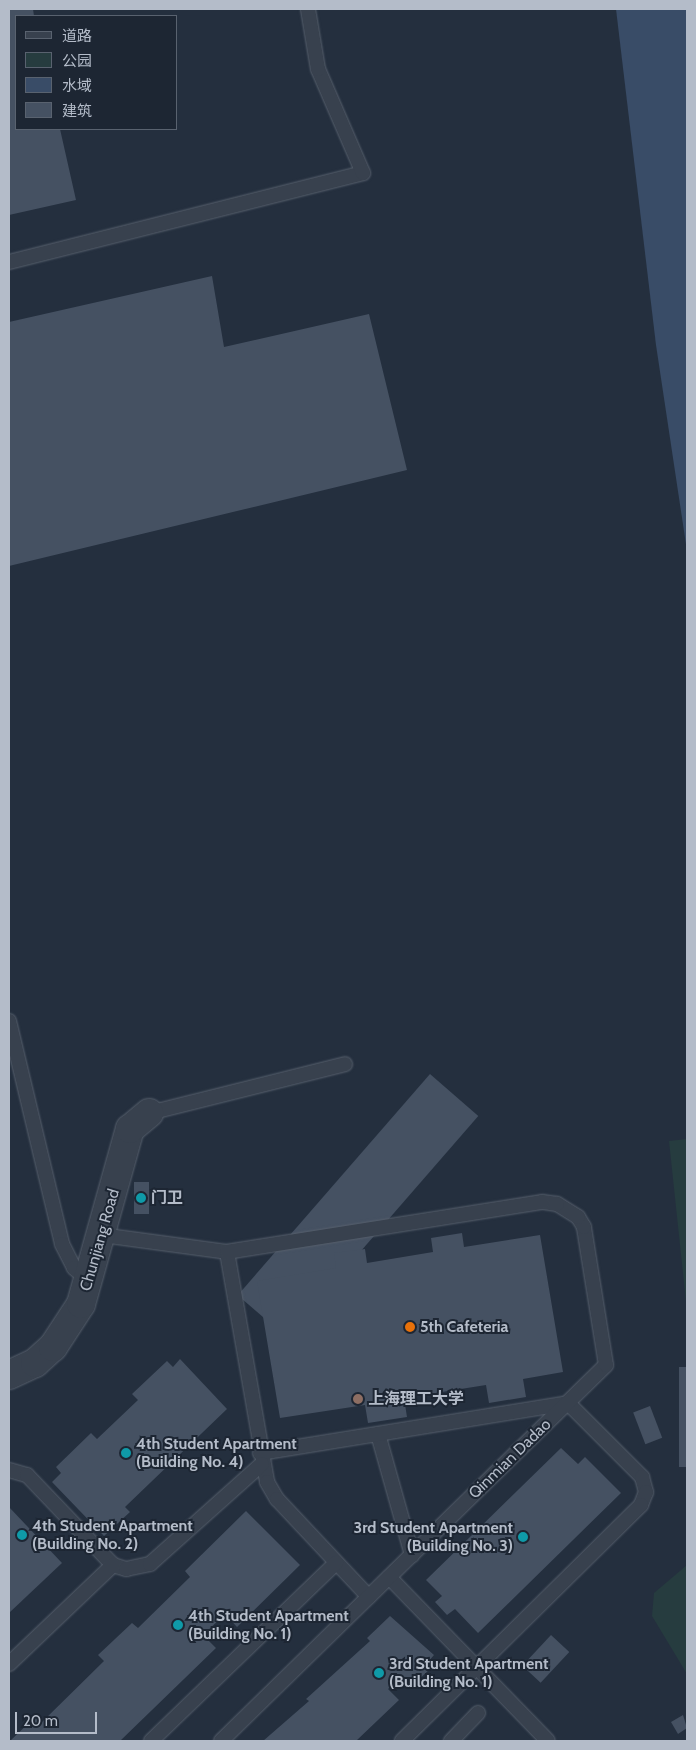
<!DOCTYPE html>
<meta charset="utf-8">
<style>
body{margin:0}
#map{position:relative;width:696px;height:1750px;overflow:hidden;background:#242f3e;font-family:Cabin,"Noto Sans SC",sans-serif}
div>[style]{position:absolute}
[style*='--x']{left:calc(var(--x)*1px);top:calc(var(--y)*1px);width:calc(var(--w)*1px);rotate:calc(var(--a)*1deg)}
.green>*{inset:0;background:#263c3f}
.water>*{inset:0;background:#394c67}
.building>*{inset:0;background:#455162;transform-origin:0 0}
.roads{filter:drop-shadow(0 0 1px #565f6c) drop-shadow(0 0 1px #565f6c)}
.lane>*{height:14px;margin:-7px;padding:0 7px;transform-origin:7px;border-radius:7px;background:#38414e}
.street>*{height:28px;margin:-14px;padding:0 14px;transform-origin:14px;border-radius:14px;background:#38414e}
.dots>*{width:14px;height:14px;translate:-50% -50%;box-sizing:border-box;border:2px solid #1d2633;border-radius:50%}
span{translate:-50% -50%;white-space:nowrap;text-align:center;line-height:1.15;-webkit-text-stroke:4px #1d2633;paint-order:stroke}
.poi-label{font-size:16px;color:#b4bcc9;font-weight:700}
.left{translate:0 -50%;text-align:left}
.right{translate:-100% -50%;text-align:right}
.street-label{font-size:16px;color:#b4bcc9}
.frame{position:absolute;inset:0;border:10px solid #b4bcc9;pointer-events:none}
.legend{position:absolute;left:15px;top:15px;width:162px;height:115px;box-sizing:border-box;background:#1d2633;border:1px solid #59626f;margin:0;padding:6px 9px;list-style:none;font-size:15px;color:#b4bcc9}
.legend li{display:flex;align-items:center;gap:10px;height:25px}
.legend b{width:25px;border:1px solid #59626f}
.scale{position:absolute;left:15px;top:1712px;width:82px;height:22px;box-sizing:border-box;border:2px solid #b4bcc9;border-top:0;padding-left:6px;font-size:15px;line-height:18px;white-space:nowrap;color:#b4bcc9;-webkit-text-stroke:4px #1d2633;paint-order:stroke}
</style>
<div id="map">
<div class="green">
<div style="clip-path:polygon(687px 1139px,687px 1311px,669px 1141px)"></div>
<div style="clip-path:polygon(687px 1565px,687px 1674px,652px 1616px,654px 1593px)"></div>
</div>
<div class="water">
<div style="clip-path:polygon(616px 9px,687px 9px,687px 551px,656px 345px)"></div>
</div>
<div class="building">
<div style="clip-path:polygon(9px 9px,33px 9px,34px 16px,16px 16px,16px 129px,60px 129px,76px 200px,9px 215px)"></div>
<div style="clip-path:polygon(212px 276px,224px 347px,369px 314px,407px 470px,9px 566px,9px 322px)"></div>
<div style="left:430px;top:1074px;width:64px;height:293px;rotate:41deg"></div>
<div style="left:149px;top:1182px;width:32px;height:15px;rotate:90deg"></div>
<div style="clip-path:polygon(462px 1233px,464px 1247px,540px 1235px,563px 1372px,523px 1379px,526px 1397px,489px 1403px,486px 1385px,404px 1398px,407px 1417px,368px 1423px,365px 1405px,280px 1418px,257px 1281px,336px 1268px,334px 1253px,365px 1249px,367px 1263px,433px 1252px,431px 1238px)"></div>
<div style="clip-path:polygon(180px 1359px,227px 1409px,125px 1507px,130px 1512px,104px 1536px,52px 1482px,61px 1473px,56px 1467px,91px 1433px,97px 1439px,138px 1400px,132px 1394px,167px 1361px,173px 1367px)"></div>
<div style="left:679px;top:1367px;width:8px;height:100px"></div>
<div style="left:650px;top:1406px;width:34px;height:18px;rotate:69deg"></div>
<div style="clip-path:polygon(561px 1448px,578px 1464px,585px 1457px,621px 1493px,478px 1633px,455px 1609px,447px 1615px,435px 1602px,442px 1596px,426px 1580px)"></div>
<div style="clip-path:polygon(9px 1507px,62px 1563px,9px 1613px)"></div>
<div style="clip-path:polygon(246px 1511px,300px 1565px,237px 1627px,225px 1614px,203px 1635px,216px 1648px,120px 1741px,10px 1741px,35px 1717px,41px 1723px,104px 1661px,98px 1655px,132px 1623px,138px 1628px,190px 1577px,185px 1571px)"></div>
<div style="clip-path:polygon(390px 1616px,434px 1655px,428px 1662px,432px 1667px,409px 1689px,399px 1679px,388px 1689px,399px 1700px,356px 1741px,263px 1741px,309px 1701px,306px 1699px,370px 1641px,367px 1638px)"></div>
<div style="left:551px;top:1635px;width:25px;height:42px;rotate:43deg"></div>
<div style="clip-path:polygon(683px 1715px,687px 1728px,678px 1734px,671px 1722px)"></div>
</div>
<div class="roads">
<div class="lane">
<div style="--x:9;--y:262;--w:365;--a:-14.1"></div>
<div style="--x:363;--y:173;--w:113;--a:-113.4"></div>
<div style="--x:318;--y:69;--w:61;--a:-99.5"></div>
<div style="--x:9;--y:1021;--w:229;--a:76.6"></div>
<div style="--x:62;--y:1244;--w:27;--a:63"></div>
<div style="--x:74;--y:1268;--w:21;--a:39"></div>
<div style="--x:149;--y:1113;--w:202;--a:-14"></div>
<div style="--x:102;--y:1235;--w:126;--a:7.7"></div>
<div style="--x:227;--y:1252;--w:233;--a:80.1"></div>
<div style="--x:267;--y:1482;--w:20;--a:60"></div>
<div style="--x:277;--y:1499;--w:134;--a:46.8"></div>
<div style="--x:378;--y:1434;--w:126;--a:74.3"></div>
<div style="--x:260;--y:1453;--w:312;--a:-9.2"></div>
<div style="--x:568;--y:1403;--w:105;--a:45"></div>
<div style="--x:642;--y:1477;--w:16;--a:75"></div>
<div style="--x:646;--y:1492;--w:14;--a:111"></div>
<div style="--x:641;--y:1505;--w:336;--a:135.4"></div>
<div style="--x:9;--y:1470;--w:19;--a:16"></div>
<div style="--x:27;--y:1475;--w:124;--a:46.3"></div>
<div style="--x:113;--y:1565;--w:14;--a:17"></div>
<div style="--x:126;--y:1569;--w:25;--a:-12"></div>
<div style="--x:150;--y:1564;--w:150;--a:-41.8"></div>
<div style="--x:389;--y:1577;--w:228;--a:45.9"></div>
<div style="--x:9;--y:1664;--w:144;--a:-43.6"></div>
<div style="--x:151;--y:1741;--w:257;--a:-43.9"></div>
<div style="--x:221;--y:1741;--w:538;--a:-44.32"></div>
<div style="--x:606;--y:1365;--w:140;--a:-99.1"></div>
<div style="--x:584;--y:1227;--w:12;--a:-121"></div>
<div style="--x:578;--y:1217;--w:25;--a:-148"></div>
<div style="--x:557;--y:1204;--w:15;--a:-172"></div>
<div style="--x:542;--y:1202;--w:319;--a:171"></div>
<div style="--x:451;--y:1741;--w:39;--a:-46"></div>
</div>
<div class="street">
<div style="--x:9;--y:1375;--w:29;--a:-25"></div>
<div style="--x:35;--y:1363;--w:24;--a:-42"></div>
<div style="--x:53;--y:1347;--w:51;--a:-56.9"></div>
<div style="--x:81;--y:1304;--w:182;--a:-74.4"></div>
<div style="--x:130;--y:1129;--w:25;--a:-40"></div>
</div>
</div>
<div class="dots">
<div style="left:141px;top:1198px;background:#0f9aa8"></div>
<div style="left:410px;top:1327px;background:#e8710a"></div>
<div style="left:358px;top:1399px;background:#8d6e63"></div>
<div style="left:126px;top:1453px;background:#0f9aa8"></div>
<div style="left:22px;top:1535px;background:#0f9aa8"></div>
<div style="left:523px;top:1537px;background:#0f9aa8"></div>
<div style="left:178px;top:1625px;background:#0f9aa8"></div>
<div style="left:379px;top:1673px;background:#0f9aa8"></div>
</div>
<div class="poi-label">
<span class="left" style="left:151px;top:1198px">门卫</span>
<span class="left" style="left:420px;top:1327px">5th Cafeteria</span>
<span class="left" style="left:368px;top:1399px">上海理工大学</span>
<span class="left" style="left:136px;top:1453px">4th Student Apartment<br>(Building No. 4)</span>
<span class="left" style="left:32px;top:1535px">4th Student Apartment<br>(Building No. 2)</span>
<span class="right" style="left:513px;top:1537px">3rd Student Apartment<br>(Building No. 3)</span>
<span class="left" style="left:188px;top:1625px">4th Student Apartment<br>(Building No. 1)</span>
<span class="left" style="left:389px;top:1673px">3rd Student Apartment<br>(Building No. 1)</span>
</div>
<div class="street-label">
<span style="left:100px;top:1240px;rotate:-74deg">Chunjiang Road</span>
<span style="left:510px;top:1459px;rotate:-44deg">Qinmian Dadao</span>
</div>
<div class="frame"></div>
<ul class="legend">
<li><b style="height:6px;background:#38414e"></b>道路</li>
<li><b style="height:14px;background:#263c3f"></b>公园</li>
<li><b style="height:14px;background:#394c67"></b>水域</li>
<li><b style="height:14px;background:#455162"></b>建筑</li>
</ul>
<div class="scale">20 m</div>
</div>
